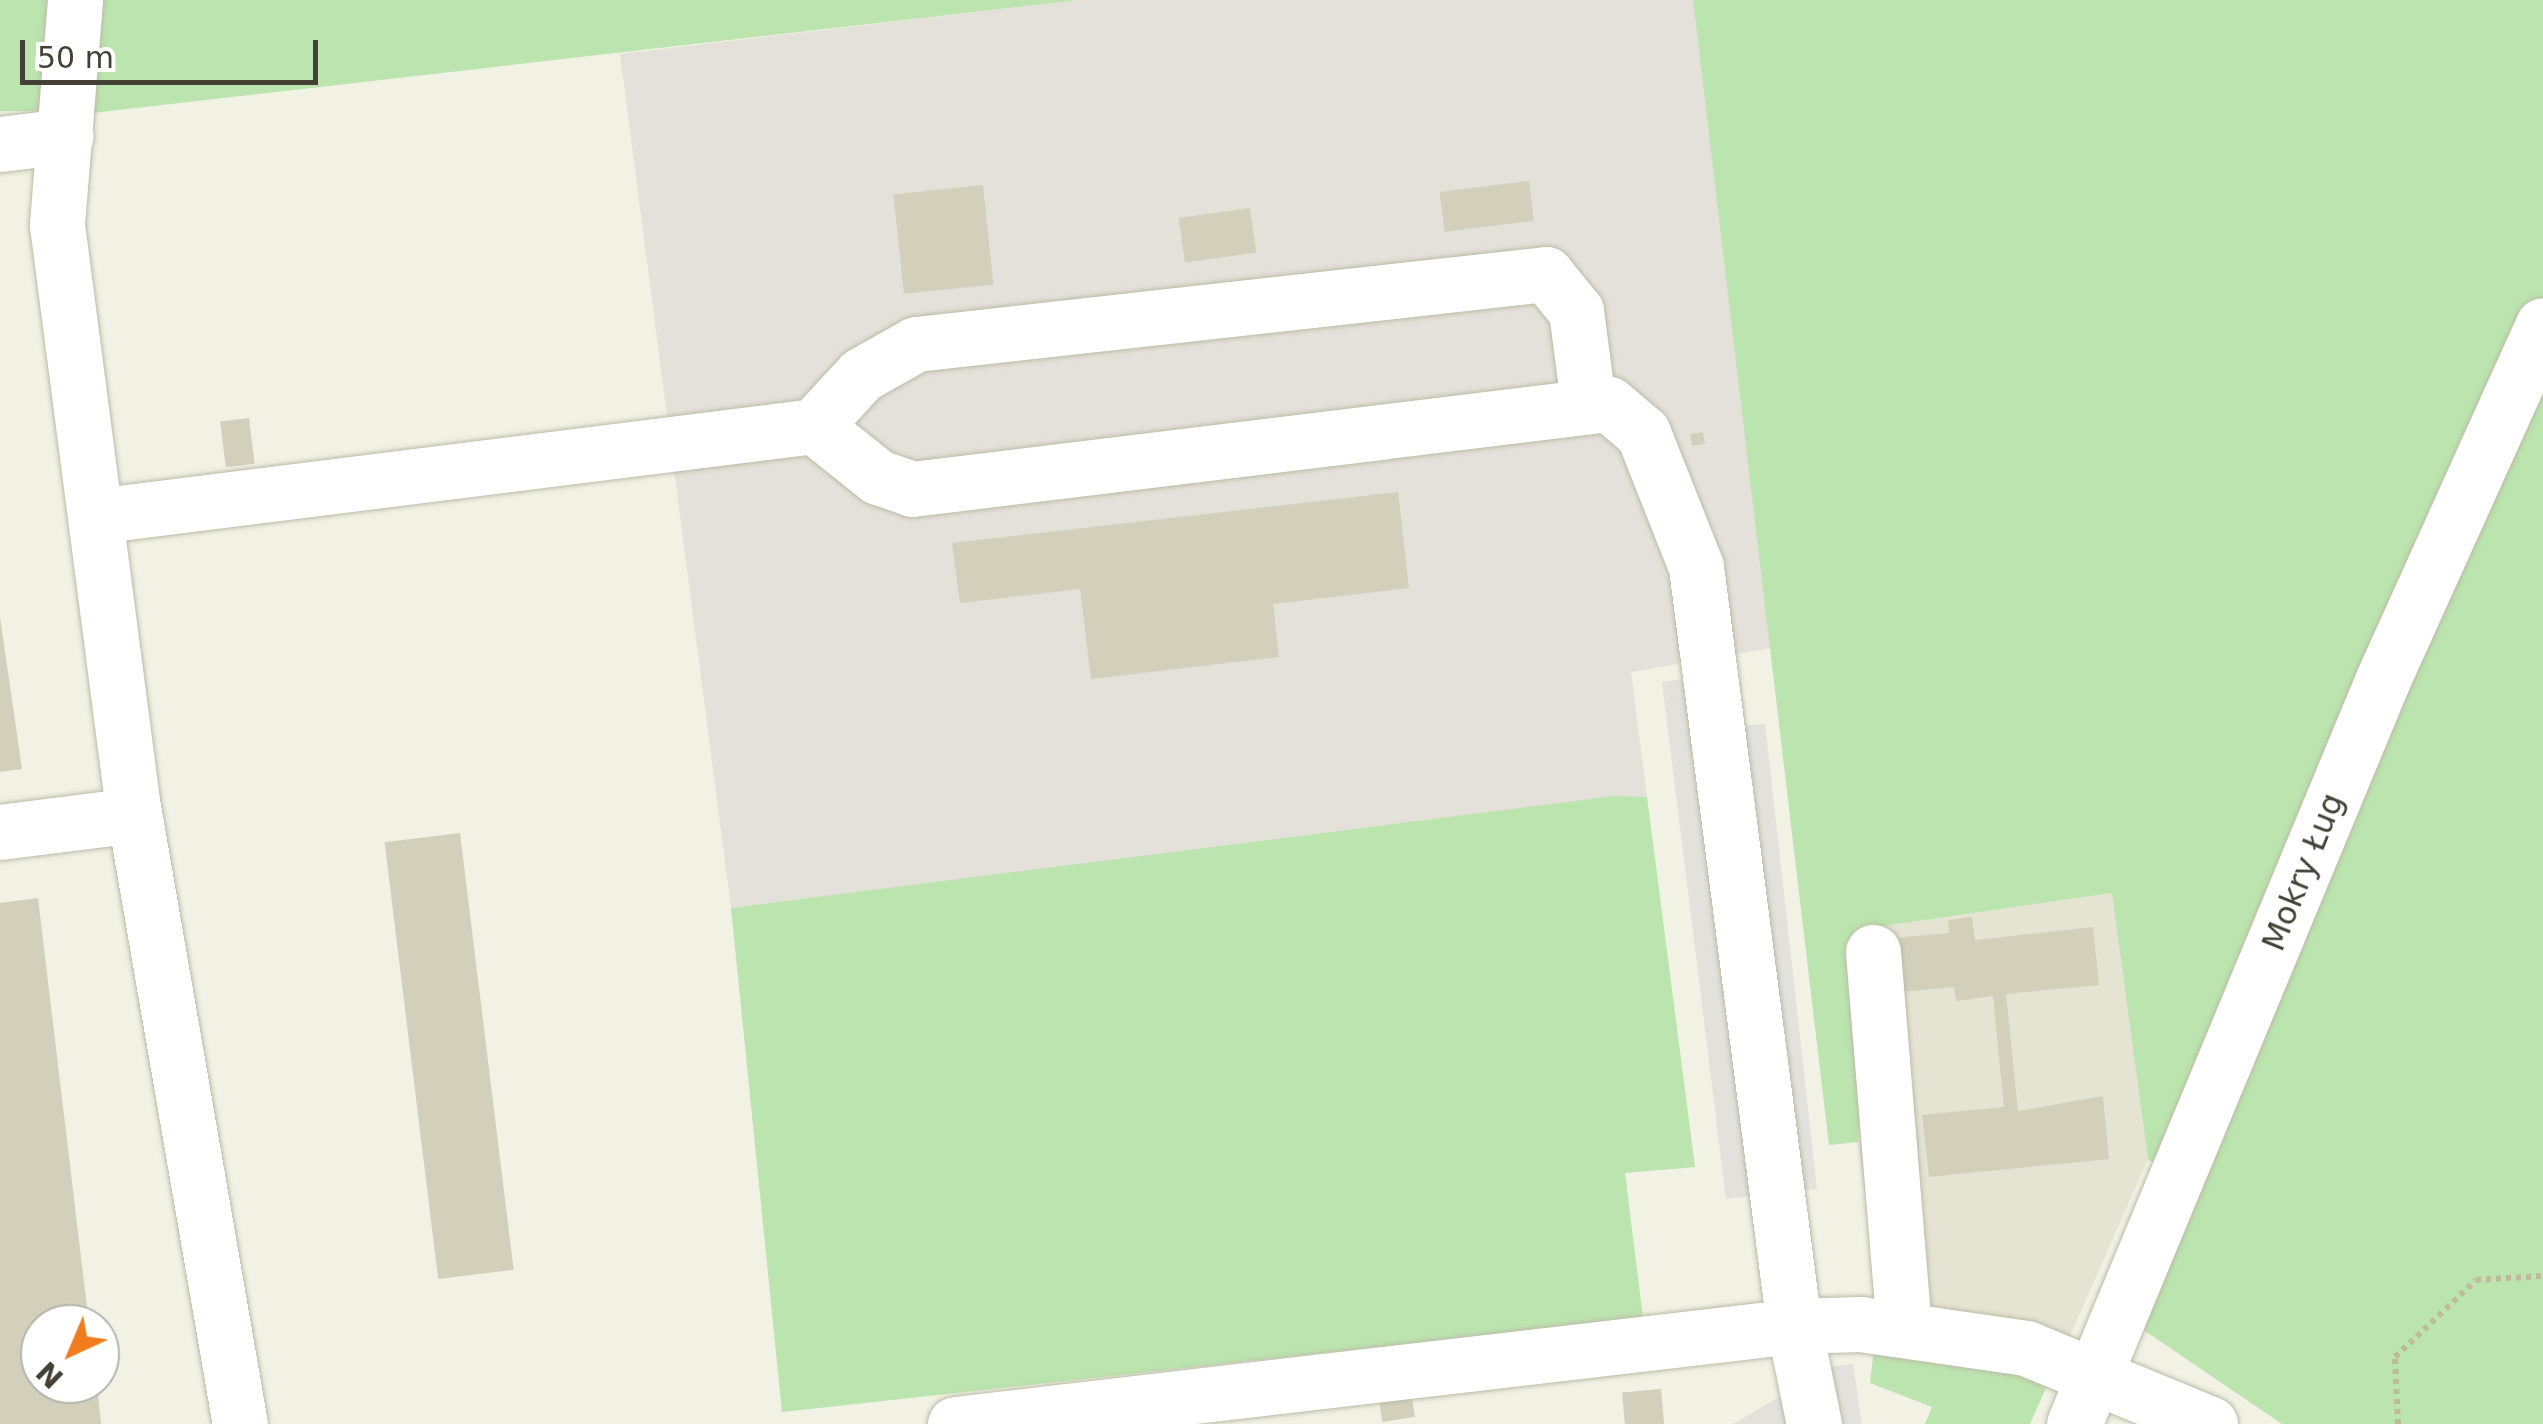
<!DOCTYPE html>
<meta charset="utf-8">
<style>
body{margin:0}
#map{position:relative;width:2543px;height:1424px;overflow:hidden;background:#f1f1e4;font-family:"DejaVu Sans",sans-serif}
div>[style]{position:absolute}
[style*='--x']{left:calc(var(--x)*1px);top:calc(var(--y)*1px);width:calc(var(--w)*1px);rotate:calc(var(--a)*1deg)}
.residential>*{inset:0;background:#e5e4d2}
.industrial>*{inset:0;background:#e3e1d9}
.green>*{inset:0;background:#bbe4ae;transform-origin:0 0}
.parking>*{inset:0;background:#e2e1dc}
.building>*{inset:0;background:#d2d0ba;transform-origin:0 0}
.path>*{height:6px;margin-top:-3px;transform-origin:0;background:repeating-linear-gradient(90deg,#bdbb99 0 5px,transparent 0 10px)}
.roads{filter:drop-shadow(0 0 2px #bcbba7) drop-shadow(0 0 2px #bcbba7)}
.minor>*{height:55px;margin:-27.5px;padding:0 27.5px;transform-origin:27.5px;border-radius:27.5px;background:#fff}
span{translate:-50% -50%;white-space:nowrap;text-align:center;line-height:1.15;-webkit-text-stroke:8px #fff;paint-order:stroke}
.street-label{font-size:32px;color:#434134}
.north{position:absolute;left:20px;top:1304px;width:100px;height:100px;box-sizing:border-box;background:#fff;border:2px solid #b4b3ae;border-radius:50%;rotate:224deg;font-size:28px;font-weight:700;line-height:40px;text-align:center;color:#434134}
.north::after{content:'';display:block;margin:auto;width:35px;height:45px;background:#ef7d1d;clip-path:polygon(50% 0,100% 100%,50% 72%,0 100%)}
.scale{position:absolute;left:20px;top:40px;width:298px;height:45px;box-sizing:border-box;border:5px solid #434134;border-top:0;padding-left:12px;font-size:30px;line-height:35px;white-space:nowrap;color:#434134;-webkit-text-stroke:8px #fff;paint-order:stroke}
</style>
<div id="map">
<div class="residential">
<div style="clip-path:polygon(2113px 893px,2148px 1159px,2070px 1336px,1879px 1304px,1858px 1142px,1870px 928px)"></div>
</div>
<div class="industrial">
<div style="clip-path:polygon(1079px 0,1693px 0,1771px 648px,1631px 672px,1647px 797px,731px 908px,620px 54px)"></div>
</div>
<div class="green">
<div style="left:0;top:0;width:59px;height:111px"></div>
<div style="clip-path:polygon(98px 0,1079px 0,92px 113px)"></div>
<div style="clip-path:polygon(1693px 0,2543px 0,2543px 1424px,2282px 1424px,2145px 1331px,2145px 1299px,2199px 1194px,2148px 1159px,2112px 893px,1870px 928px,1858px 1142px,1829px 1145px)"></div>
<div style="clip-path:polygon(1614px 796px,1647px 797px,1695px 1167px,1625px 1173px,1643px 1318px,782px 1412px,731px 908px)"></div>
<div style="clip-path:polygon(1875px 1340px,2053px 1372px,2030px 1424px,1925px 1424px,1932px 1407px,1870px 1383px)"></div>
</div>
<div class="parking">
<div style="clip-path:polygon(1697px 677px,1704px 729px,1765px 724px,1817px 1189px,1726px 1199px,1662px 682px)"></div>
<div style="clip-path:polygon(1853px 1364px,1862px 1424px,1733px 1424px,1830px 1367px)"></div>
</div>
<div class="building">
<div style="left:1529px;top:181px;width:40px;height:90px;rotate:83deg"></div>
<div style="left:983px;top:185px;width:100px;height:90px;rotate:84deg"></div>
<div style="left:1250px;top:208px;width:45px;height:72px;rotate:82deg"></div>
<div style="left:249px;top:418px;width:46px;height:29px;rotate:83deg"></div>
<div style="left:1703px;top:432px;width:12px;height:13px;rotate:81deg"></div>
<div style="clip-path:polygon(1398px 492px,1409px 588px,1273px 604px,1279px 657px,1091px 679px,1080px 589px,960px 603px,952px 543px)"></div>
<div style="clip-path:polygon(0 617px,22px 769px,0 772px)"></div>
<div style="left:460px;top:833px;width:440px;height:76px;rotate:83deg"></div>
<div style="clip-path:polygon(38px 898px,89px 1324px,40px 1324px,40px 1384px,97px 1384px,101px 1424px,0 1424px,0 903px)"></div>
<div style="clip-path:polygon(1972px 917px,1975px 940px,2093px 927px,2099px 985px,2006px 994px,2018px 1111px,2103px 1096px,2109px 1159px,1929px 1177px,1922px 1115px,2004px 1107px,1993px 996px,1956px 1001px,1954px 987px,1900px 992px,1894px 938px,1949px 933px,1948px 920px)"></div>
<div style="left:1661px;top:1389px;width:35px;height:39px;rotate:85deg"></div>
<div style="left:1412px;top:1398px;width:19px;height:33px;rotate:81deg"></div>
</div>
<div class="path">
<div style="--x:2398;--y:1424;--w:67;--a:-92.6"></div>
<div style="--x:2395;--y:1357;--w:112;--a:-43.5"></div>
<div style="--x:2476;--y:1280;--w:67;--a:-3.4"></div>
</div>
<div class="roads">
<div class="minor">
<div style="--x:75;--y:0;--w:226;--a:94.6"></div>
<div style="--x:57;--y:225;--w:581;--a:82.58"></div>
<div style="--x:132;--y:801;--w:632;--a:80.17"></div>
<div style="--x:0;--y:144;--w:66;--a:-6.9"></div>
<div style="--x:814;--y:426;--w:69;--a:-47.3"></div>
<div style="--x:861;--y:375;--w:63;--a:-29.4"></div>
<div style="--x:916;--y:344;--w:634;--a:-6.34"></div>
<div style="--x:1546;--y:274;--w:48;--a:51"></div>
<div style="--x:1576;--y:311;--w:92;--a:82.5"></div>
<div style="--x:95;--y:516;--w:725;--a:-7.13"></div>
<div style="--x:814;--y:426;--w:82;--a:38.6"></div>
<div style="--x:878;--y:477;--w:36;--a:19"></div>
<div style="--x:912;--y:489;--w:702;--a:-6.95"></div>
<div style="--x:1609;--y:404;--w:45;--a:40.5"></div>
<div style="--x:1643;--y:433;--w:144;--a:68.4"></div>
<div style="--x:1696;--y:567;--w:765;--a:82.64"></div>
<div style="--x:1794;--y:1326;--w:66;--a:-1.7"></div>
<div style="--x:1860;--y:1324;--w:168;--a:8.2"></div>
<div style="--x:2026;--y:1348;--w:199;--a:22.4"></div>
<div style="--x:0;--y:832;--w:135;--a:-7.2"></div>
<div style="--x:1873;--y:952;--w:378;--a:85.3"></div>
<div style="--x:955;--y:1424;--w:845;--a:-6.66"></div>
<div style="--x:1794;--y:1326;--w:100;--a:78.5"></div>
<div style="--x:2074;--y:1424;--w:807;--a:-67.47"></div>
<div style="--x:2383;--y:679;--w:388;--a:-65.7"></div>
</div>
</div>
<div class="street-label">
<span style="left:2303px;top:872px;rotate:-68deg">Mokry Ług</span>
</div>
<div class="north">N</div>
<div class="scale">50 m</div>
</div>
